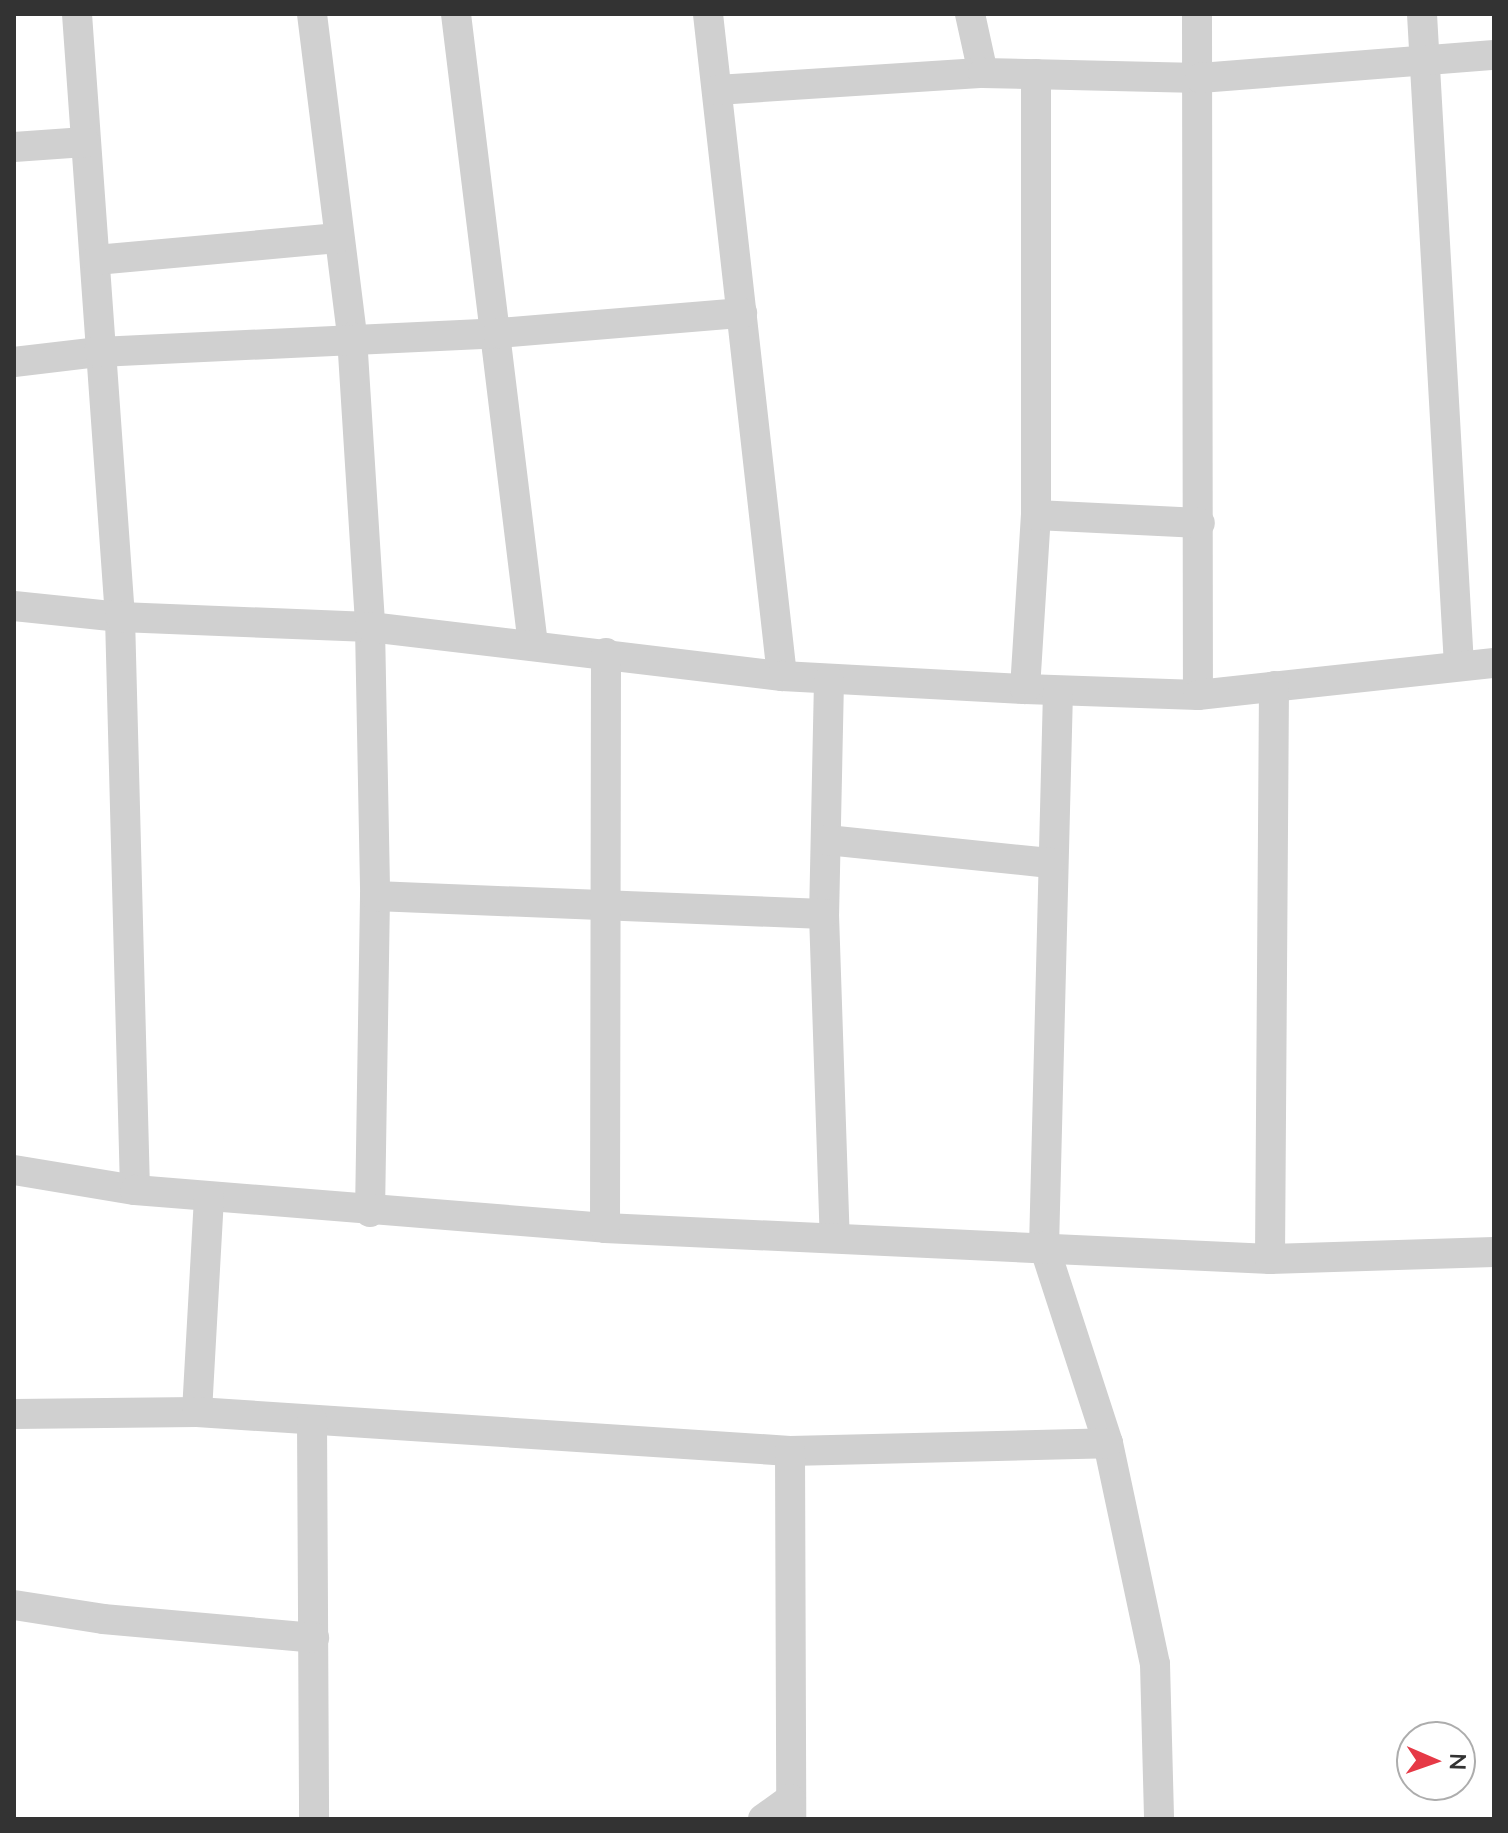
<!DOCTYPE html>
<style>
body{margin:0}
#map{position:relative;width:1508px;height:1833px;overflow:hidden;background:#fff;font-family:Lato,sans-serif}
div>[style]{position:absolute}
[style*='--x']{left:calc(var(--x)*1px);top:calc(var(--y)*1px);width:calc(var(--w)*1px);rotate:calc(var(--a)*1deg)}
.street>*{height:30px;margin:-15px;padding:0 15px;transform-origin:15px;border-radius:15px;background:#d0d0d0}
span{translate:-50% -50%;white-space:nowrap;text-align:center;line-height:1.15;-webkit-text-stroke:8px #fff;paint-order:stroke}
.frame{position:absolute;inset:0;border:16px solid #333;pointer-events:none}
.north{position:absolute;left:1396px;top:1721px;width:80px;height:80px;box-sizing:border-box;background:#fff;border:2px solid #adadad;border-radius:50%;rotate:92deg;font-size:22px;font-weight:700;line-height:32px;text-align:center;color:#333}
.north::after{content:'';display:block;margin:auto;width:28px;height:36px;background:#e63946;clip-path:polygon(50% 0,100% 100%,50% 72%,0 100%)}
</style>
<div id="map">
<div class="street">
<div style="--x:77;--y:14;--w:605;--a:85.92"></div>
<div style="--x:120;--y:617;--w:573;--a:88.5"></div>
<div style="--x:312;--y:14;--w:325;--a:82.9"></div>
<div style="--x:352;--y:337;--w:291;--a:86.4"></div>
<div style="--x:370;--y:627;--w:269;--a:88.9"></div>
<div style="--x:375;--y:896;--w:316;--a:90.9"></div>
<div style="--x:456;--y:14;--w:636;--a:83.04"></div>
<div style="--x:708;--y:14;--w:666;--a:83.62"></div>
<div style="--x:970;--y:14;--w:60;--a:77.6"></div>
<div style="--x:1197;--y:14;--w:681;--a:89.92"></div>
<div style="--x:1422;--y:14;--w:652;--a:86.75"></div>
<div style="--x:717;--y:90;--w:267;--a:-3.7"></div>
<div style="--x:983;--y:73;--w:217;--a:1.3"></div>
<div style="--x:1200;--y:78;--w:295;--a:-4.5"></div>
<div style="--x:14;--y:147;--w:71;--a:-4"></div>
<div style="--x:96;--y:260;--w:243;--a:-5.2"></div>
<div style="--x:14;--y:362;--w:86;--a:-6.7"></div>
<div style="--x:99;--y:352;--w:399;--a:-2.7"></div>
<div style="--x:498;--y:333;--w:245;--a:-4.7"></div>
<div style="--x:1036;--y:515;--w:164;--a:2.8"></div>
<div style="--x:14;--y:606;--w:107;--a:5.9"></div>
<div style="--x:120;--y:617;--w:250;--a:2.3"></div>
<div style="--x:370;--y:627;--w:415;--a:6.8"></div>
<div style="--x:782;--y:676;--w:243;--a:3.1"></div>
<div style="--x:1025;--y:689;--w:173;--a:2"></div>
<div style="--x:1198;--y:695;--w:298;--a:-6.2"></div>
<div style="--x:829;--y:680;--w:234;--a:91.2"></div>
<div style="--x:824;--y:914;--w:324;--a:88.1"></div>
<div style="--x:1025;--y:689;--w:174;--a:-86.4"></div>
<div style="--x:1036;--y:515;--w:441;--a:-90"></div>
<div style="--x:1058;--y:691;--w:555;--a:91.44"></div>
<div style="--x:1044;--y:1246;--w:207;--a:72"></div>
<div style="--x:1108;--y:1443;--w:226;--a:78"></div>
<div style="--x:1155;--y:1664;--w:155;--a:88.5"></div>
<div style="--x:827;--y:840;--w:224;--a:5.9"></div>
<div style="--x:375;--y:896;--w:449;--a:2.3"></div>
<div style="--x:14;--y:1170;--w:123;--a:9.4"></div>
<div style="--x:135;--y:1190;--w:472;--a:4.6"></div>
<div style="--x:605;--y:1228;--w:666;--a:2.67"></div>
<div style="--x:1270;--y:1259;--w:224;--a:-1.8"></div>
<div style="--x:605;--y:1228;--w:575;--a:-89.9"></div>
<div style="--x:1270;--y:1259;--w:573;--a:-89.6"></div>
<div style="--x:197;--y:1412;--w:215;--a:-86.8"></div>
<div style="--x:14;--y:1414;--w:183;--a:-0.6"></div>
<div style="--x:197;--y:1412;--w:594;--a:3.76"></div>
<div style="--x:790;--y:1451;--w:318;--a:-1.4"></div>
<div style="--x:312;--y:1420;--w:399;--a:89.7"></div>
<div style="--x:790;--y:1451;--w:368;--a:89.8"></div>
<div style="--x:14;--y:1605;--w:90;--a:8.9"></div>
<div style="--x:103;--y:1619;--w:212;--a:5.1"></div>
<div style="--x:763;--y:1819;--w:34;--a:-36"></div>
</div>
<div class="frame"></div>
<div class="north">N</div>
</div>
